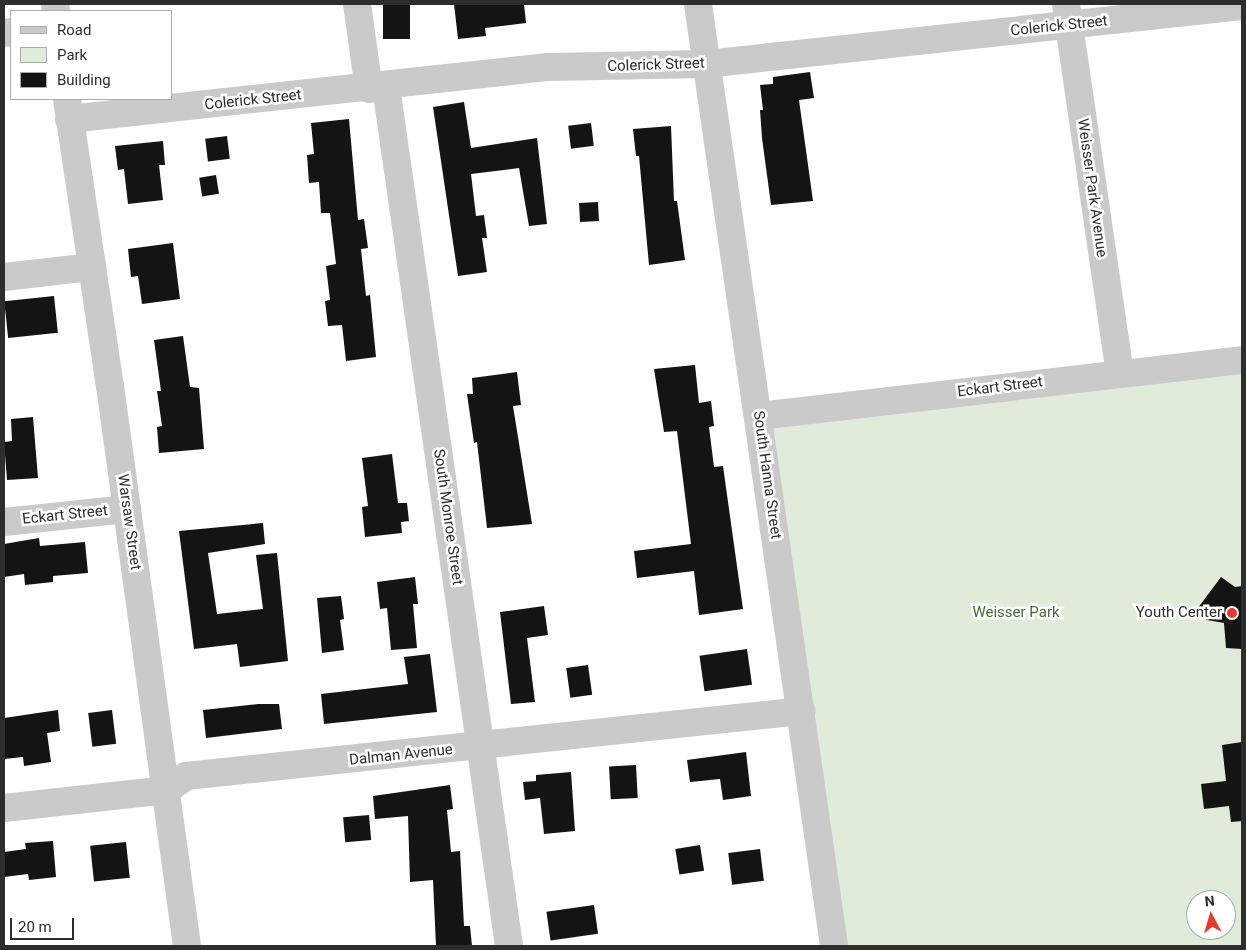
<!DOCTYPE html>
<style>
body{margin:0}
#map{position:relative;width:1246px;height:950px;overflow:hidden;background:#fff;font-family:Roboto,sans-serif}
div>[style]{position:absolute}
[style*='--x']{left:calc(var(--x)*1px);top:calc(var(--y)*1px);width:calc(var(--w)*1px);rotate:calc(var(--a)*1deg)}
.green>*{inset:0;background:#e1ebda}
.building>*{inset:0;background:#141414;transform-origin:0 0}
.minor>*{height:28px;margin:-14px;padding:0 14px;transform-origin:14px;border-radius:14px;background:#cacaca}
.dots>*{width:14px;height:14px;translate:-50% -50%;box-sizing:border-box;border:2px solid #fff;border-radius:50%}
span{translate:-50% -50%;white-space:nowrap;text-align:center;line-height:1.15;-webkit-text-stroke:5px #fff;paint-order:stroke}
.street-label{font-size:15px;color:#2d2d2d}
.park-label{font-size:15px;color:#496a3a}
.poi-label{font-size:15px;color:#2d2d2d}
.right{translate:-100% -50%;text-align:right}
.frame{position:absolute;inset:0;border:5px solid #2d2d2d;pointer-events:none}
.legend{position:absolute;left:10px;top:10px;width:162px;height:90px;box-sizing:border-box;background:#fff;border:1px solid #ababab;margin:0;padding:6px 9px;list-style:none;font-size:15px;color:#2d2d2d}
.legend li{display:flex;align-items:center;gap:10px;height:25px}
.legend b{width:25px;border:1px solid #ababab}
.north{position:absolute;left:1186px;top:890px;width:50px;height:50px;box-sizing:border-box;background:#fff;border:1px solid #ababab;border-radius:50%;rotate:354deg;font-size:14px;font-weight:700;line-height:20px;text-align:center;color:#2d2d2d}
.north::after{content:'';display:block;margin:auto;width:18px;height:22px;background:#ea382a;clip-path:polygon(50% 0,100% 100%,50% 72%,0 100%)}
.scale{position:absolute;left:10px;top:918px;width:64px;height:22px;box-sizing:border-box;border:2px solid #2d2d2d;border-top:0;padding-left:6px;font-size:15px;line-height:18px;white-space:nowrap;color:#2d2d2d;-webkit-text-stroke:4px #fff;paint-order:stroke}
</style>
<div id="map">
<div class="green">
<div style="clip-path:polygon(evenodd,1242px 360px,1242px 946px,834px 946px,759px 416px,1242px 360px,1196px 900px,1226px 900px,1226px 930px,1196px 930px,1196px 900px)"></div>
</div>
<div class="building">
<div style="left:383px;top:4px;width:27px;height:35px"></div>
<div style="clip-path:polygon(454px 4px,524px 4px,526px 23px,485px 28px,486px 36px,458px 39px)"></div>
<div style="clip-path:polygon(810px 72px,814px 98px,799px 100px,813px 201px,771px 205px,762px 138px,760px 110px,763px 110px,760px 85px,773px 84px,773px 77px)"></div>
<div style="clip-path:polygon(464px 102px,471px 148px,537px 138px,547px 224px,529px 226px,519px 168px,471px 174px,476px 216px,484px 215px,487px 238px,482px 238px,487px 272px,458px 276px,433px 107px)"></div>
<div style="clip-path:polygon(349px 119px,358px 220px,364px 219px,368px 248px,361px 249px,366px 296px,370px 295px,376px 357px,346px 361px,342px 325px,328px 326px,325px 301px,330px 300px,326px 266px,336px 264px,330px 213px,321px 213px,319px 182px,309px 183px,307px 155px,314px 154px,311px 123px)"></div>
<div style="left:591px;top:123px;width:23px;height:23px;rotate:83deg"></div>
<div style="clip-path:polygon(671px 126px,674px 201px,677px 201px,685px 260px,649px 265px,639px 156px,636px 156px,633px 129px)"></div>
<div style="left:227px;top:136px;width:23px;height:22px;rotate:83deg"></div>
<div style="clip-path:polygon(163px 141px,165px 165px,159px 165px,163px 200px,128px 204px,124px 169px,118px 170px,115px 146px)"></div>
<div style="left:216px;top:175px;width:19px;height:17px;rotate:81deg"></div>
<div style="left:598px;top:202px;width:19px;height:19px;rotate:87deg"></div>
<div style="clip-path:polygon(173px 243px,180px 299px,142px 304px,138px 276px,131px 277px,128px 249px)"></div>
<div style="left:54px;top:296px;width:37px;height:50px;rotate:84deg"></div>
<div style="clip-path:polygon(183px 336px,190px 387px,199px 388px,204px 449px,159px 453px,157px 427px,162px 426px,157px 391px,161px 391px,154px 340px)"></div>
<div style="clip-path:polygon(695px 365px,699px 403px,711px 401px,714px 426px,709px 427px,714px 467px,723px 466px,743px 609px,699px 615px,694px 571px,637px 578px,634px 551px,691px 544px,677px 431px,664px 432px,654px 369px)"></div>
<div style="clip-path:polygon(517px 372px,521px 405px,513px 406px,532px 524px,487px 528px,477px 442px,474px 443px,467px 394px,473px 394px,472px 378px)"></div>
<div style="clip-path:polygon(33px 417px,38px 478px,7px 480px,4px 442px,12px 441px,11px 419px)"></div>
<div style="clip-path:polygon(392px 454px,398px 503px,407px 503px,409px 521px,401px 522px,402px 533px,365px 537px,362px 507px,368px 506px,362px 458px)"></div>
<div style="clip-path:polygon(263px 523px,265px 544px,208px 553px,217px 614px,263px 609px,256px 555px,277px 553px,288px 661px,240px 667px,237px 644px,194px 649px,179px 531px)"></div>
<div style="clip-path:polygon(39px 538px,40px 546px,85px 542px,88px 573px,53px 576px,53px 582px,25px 585px,24px 574px,4px 577px,4px 544px)"></div>
<div style="clip-path:polygon(415px 577px,418px 604px,413px 604px,417px 648px,391px 650px,387px 608px,380px 609px,377px 582px)"></div>
<div style="clip-path:polygon(1221px 577px,1235px 587px,1242px 586px,1242px 649px,1226px 648px,1224px 623px,1207px 620px,1195px 612px)"></div>
<div style="clip-path:polygon(341px 596px,344px 619px,340px 620px,344px 650px,322px 653px,317px 598px)"></div>
<div style="clip-path:polygon(544px 606px,548px 635px,527px 638px,535px 702px,511px 704px,500px 612px)"></div>
<div style="left:747px;top:649px;width:36px;height:48px;rotate:82deg"></div>
<div style="clip-path:polygon(430px 654px,437px 712px,324px 724px,321px 694px,408px 684px,404px 657px)"></div>
<div style="left:588px;top:665px;width:30px;height:22px;rotate:82deg"></div>
<div style="clip-path:polygon(258px 704px,279px 704px,282px 729px,206px 738px,203px 710px)"></div>
<div style="clip-path:polygon(58px 710px,60px 731px,47px 733px,51px 762px,24px 766px,23px 757px,4px 759px,4px 718px)"></div>
<div style="left:112px;top:710px;width:34px;height:24px;rotate:83deg"></div>
<div style="clip-path:polygon(1242px 742px,1242px 821px,1231px 822px,1229px 806px,1204px 809px,1201px 784px,1226px 781px,1222px 745px)"></div>
<div style="clip-path:polygon(746px 752px,751px 796px,723px 800px,720px 779px,690px 782px,687px 760px)"></div>
<div style="left:636px;top:765px;width:33px;height:27px;rotate:87deg"></div>
<div style="clip-path:polygon(571px 772px,575px 831px,544px 834px,540px 798px,525px 800px,523px 782px,536px 781px,536px 775px)"></div>
<div style="clip-path:polygon(450px 785px,453px 809px,447px 810px,451px 852px,460px 851px,464px 926px,470px 926px,472px 946px,436px 946px,433px 880px,410px 882px,408px 816px,375px 819px,373px 796px)"></div>
<div style="left:369px;top:815px;width:25px;height:26px;rotate:85deg"></div>
<div style="clip-path:polygon(53px 841px,56px 877px,29px 880px,28px 874px,4px 877px,4px 852px,26px 849px,25px 843px)"></div>
<div style="left:126px;top:842px;width:36px;height:36px;rotate:84deg"></div>
<div style="left:700px;top:845px;width:26px;height:25px;rotate:81deg"></div>
<div style="left:760px;top:849px;width:32px;height:32px;rotate:83deg"></div>
<div style="left:594px;top:905px;width:29px;height:48px;rotate:82deg"></div>
</div>
<div class="minor">
<div style="--x:55;--y:4;--w:7;--a:82"></div>
<div style="--x:357;--y:4;--w:86;--a:82"></div>
<div style="--x:698;--y:4;--w:952;--a:81.78"></div>
<div style="--x:1066;--y:4;--w:373;--a:81.7"></div>
<div style="--x:4;--y:33;--w:7;--a:-8"></div>
<div style="--x:386;--y:87;--w:868;--a:81.85"></div>
<div style="--x:67;--y:99;--w:290;--a:81.5"></div>
<div style="--x:110;--y:386;--w:565;--a:82.17"></div>
<div style="--x:69;--y:119;--w:482;--a:-6.2"></div>
<div style="--x:548;--y:67;--w:158;--a:-1.1"></div>
<div style="--x:706;--y:64;--w:539;--a:-6.18"></div>
<div style="--x:4;--y:277;--w:89;--a:-6.5"></div>
<div style="--x:759;--y:416;--w:486;--a:-6.6"></div>
<div style="--x:4;--y:522;--w:124;--a:-6"></div>
<div style="--x:4;--y:808;--w:164;--a:-6.3"></div>
<div style="--x:167;--y:790;--w:24;--a:-36"></div>
<div style="--x:186;--y:776;--w:619;--a:-6.02"></div>
</div>
<div class="dots">
<div style="left:1232px;top:613px;background:#ea382a"></div>
</div>
<div class="street-label">
<span style="left:1059px;top:26px;rotate:-6deg">Colerick Street</span>
<span style="left:656px;top:65px;rotate:-2deg">Colerick Street</span>
<span style="left:253px;top:100px;rotate:-6deg">Colerick Street</span>
<span style="left:1092px;top:188px;rotate:82deg">Weisser Park Avenue</span>
<span style="left:1000px;top:387px;rotate:-7deg">Eckart Street</span>
<span style="left:767px;top:475px;rotate:82deg">South Hanna Street</span>
<span style="left:65px;top:515px;rotate:-6deg">Eckart Street</span>
<span style="left:448px;top:517px;rotate:82deg">South Monroe Street</span>
<span style="left:129px;top:522px;rotate:82deg">Warsaw Street</span>
<span style="left:401px;top:755px;rotate:-6deg">Dalman Avenue</span>
</div>
<div class="park-label">
<span style="left:1016px;top:613px">Weisser Park</span>
</div>
<div class="poi-label">
<span class="right" style="left:1222px;top:613px">Youth Center</span>
</div>
<div class="frame"></div>
<ul class="legend">
<li><b style="height:6px;background:#cacaca"></b>Road</li>
<li><b style="height:14px;background:#e1ebda"></b>Park</li>
<li><b style="height:14px;background:#141414"></b>Building</li>
</ul>
<div class="north">N</div>
<div class="scale">20 m</div>
</div>
